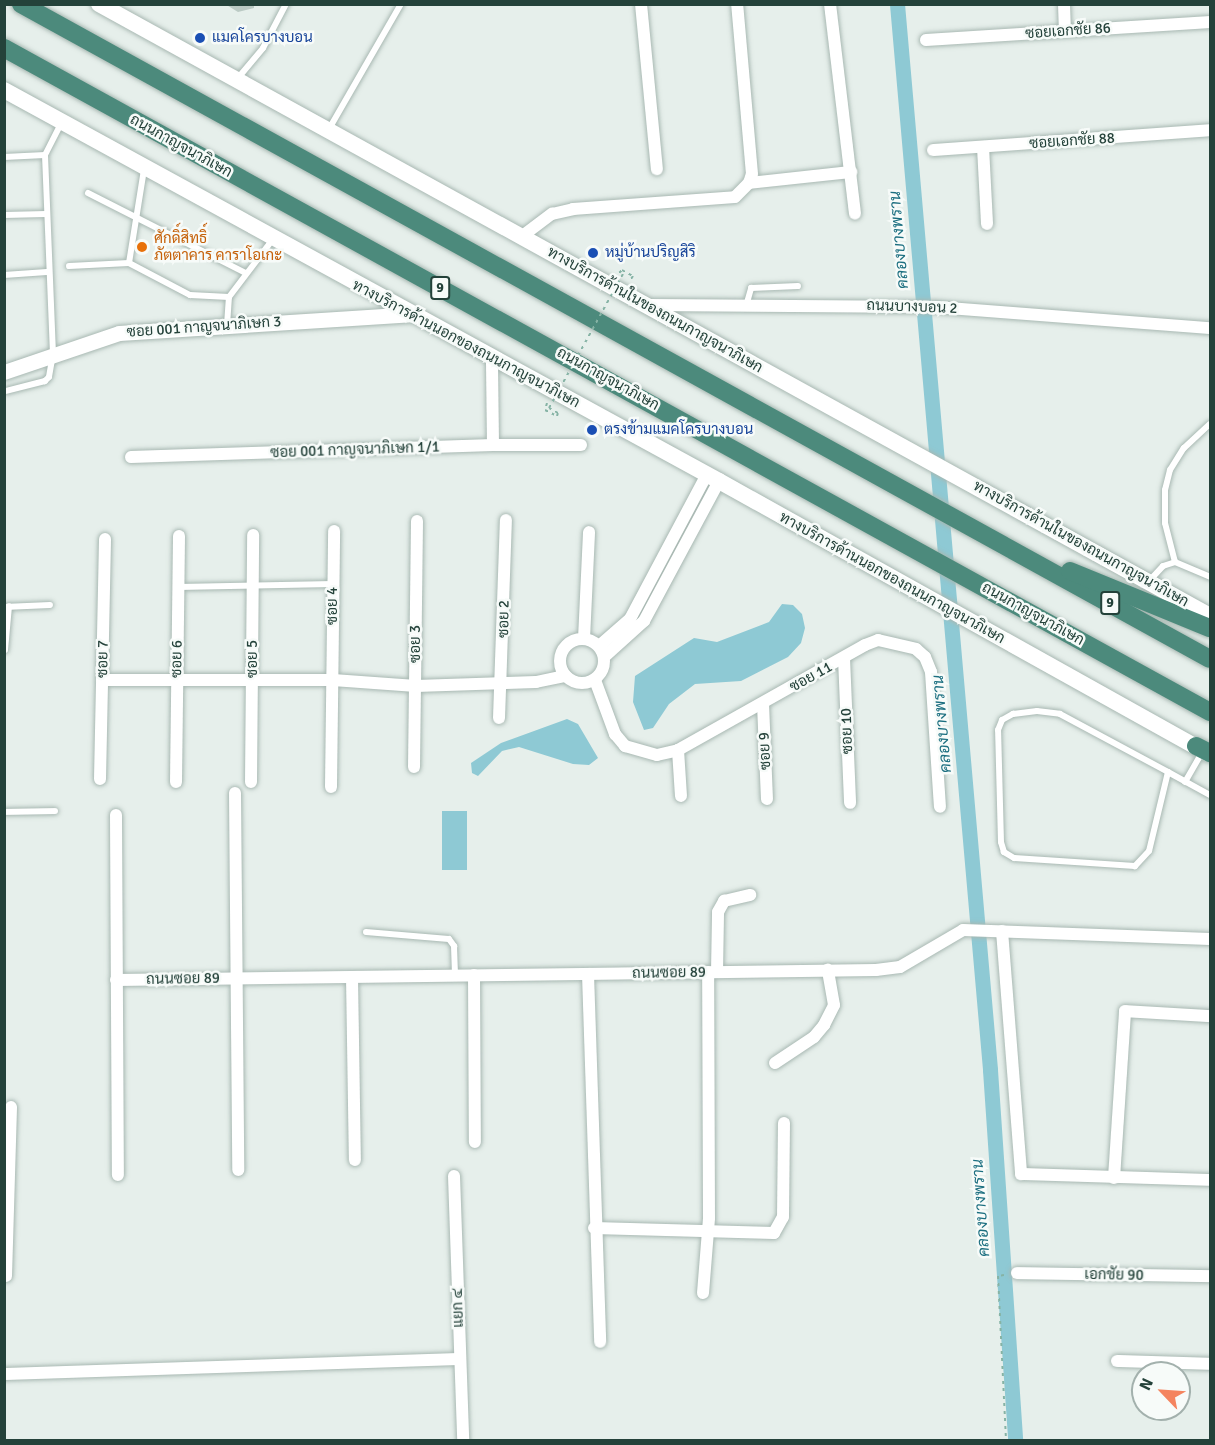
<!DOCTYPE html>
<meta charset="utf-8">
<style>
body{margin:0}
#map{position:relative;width:1215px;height:1445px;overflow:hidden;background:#e6efeb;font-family:Signika,Sarabun,sans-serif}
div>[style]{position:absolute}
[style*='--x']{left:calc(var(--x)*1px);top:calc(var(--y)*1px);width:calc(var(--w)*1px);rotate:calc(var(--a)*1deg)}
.water>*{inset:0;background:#8ec9d4;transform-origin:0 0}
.canal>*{height:15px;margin:-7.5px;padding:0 7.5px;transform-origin:7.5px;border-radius:7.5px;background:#8ec9d4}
.building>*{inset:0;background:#bbcac4}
.path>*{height:2px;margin-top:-1px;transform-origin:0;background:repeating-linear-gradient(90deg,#86b3a5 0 3px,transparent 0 7.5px)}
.roads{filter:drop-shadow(0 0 2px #a8b8b2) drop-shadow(0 0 2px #a8b8b2)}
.service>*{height:6px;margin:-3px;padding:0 3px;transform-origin:3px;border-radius:3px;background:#fff}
.minor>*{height:12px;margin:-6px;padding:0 6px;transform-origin:6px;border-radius:6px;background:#fff}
.minor>.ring{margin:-6px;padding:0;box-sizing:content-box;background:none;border:12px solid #fff;border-radius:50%}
.tertiary>*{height:15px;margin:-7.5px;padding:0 7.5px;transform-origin:7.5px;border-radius:7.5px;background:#fff}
.secondary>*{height:16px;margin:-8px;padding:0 8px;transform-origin:8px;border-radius:8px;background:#fff}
.trunk>*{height:18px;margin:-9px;padding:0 9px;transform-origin:9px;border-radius:9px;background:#4c8a7c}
.path-bridge>*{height:2px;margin-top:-1px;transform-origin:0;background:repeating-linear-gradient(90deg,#86b3a5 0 3px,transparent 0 7.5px)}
.dots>*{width:16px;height:16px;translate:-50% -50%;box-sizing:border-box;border:3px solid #f7fbf9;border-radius:50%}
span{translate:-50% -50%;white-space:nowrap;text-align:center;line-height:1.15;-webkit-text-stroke:5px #f7fbf9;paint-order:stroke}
.shield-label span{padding:2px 4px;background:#f7fbf9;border:2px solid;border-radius:4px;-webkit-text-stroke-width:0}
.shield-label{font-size:14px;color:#24423a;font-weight:700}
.street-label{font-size:15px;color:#24423a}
.transit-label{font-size:15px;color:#164399}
.left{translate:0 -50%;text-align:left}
.food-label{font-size:15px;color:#c56008}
.water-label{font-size:16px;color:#1c6f80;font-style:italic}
.frame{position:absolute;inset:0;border:6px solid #24423a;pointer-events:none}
.north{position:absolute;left:1131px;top:1361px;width:60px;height:60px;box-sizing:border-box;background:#f7fbf9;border:2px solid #a3b1ad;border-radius:50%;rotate:295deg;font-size:16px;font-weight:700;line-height:24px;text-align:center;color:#24423a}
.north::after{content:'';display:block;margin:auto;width:21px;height:27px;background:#f4845f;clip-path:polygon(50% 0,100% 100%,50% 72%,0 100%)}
</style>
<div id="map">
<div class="water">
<div style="clip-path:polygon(782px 604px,793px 605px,802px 614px,805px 628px,801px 643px,788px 657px,741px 681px,695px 684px,669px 704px,653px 728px,644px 730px,633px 702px,635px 676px,694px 638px,717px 642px,769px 622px)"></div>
<div style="clip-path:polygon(567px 719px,578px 724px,598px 758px,589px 765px,573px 764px,519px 747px,502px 751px,478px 776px,472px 773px,471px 763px,501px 743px)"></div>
<div style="left:442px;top:811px;width:25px;height:59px"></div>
</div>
<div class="canal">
<div style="--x:897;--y:4;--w:1070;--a:85.01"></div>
<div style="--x:990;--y:1070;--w:371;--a:86.1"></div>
</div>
<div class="building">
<div style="clip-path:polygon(225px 4px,254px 4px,254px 8px,238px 12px)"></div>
</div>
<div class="path">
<div style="--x:619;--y:273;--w:4;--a:-45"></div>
<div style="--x:622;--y:270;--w:13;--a:29"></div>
<div style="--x:633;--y:276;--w:4;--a:124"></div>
<div style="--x:547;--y:403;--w:7;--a:106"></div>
<div style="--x:545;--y:410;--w:13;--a:27"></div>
<div style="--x:557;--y:416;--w:3;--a:-72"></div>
<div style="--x:558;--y:413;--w:10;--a:-151"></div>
<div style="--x:1004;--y:1275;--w:6;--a:171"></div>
<div style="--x:998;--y:1276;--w:164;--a:87.2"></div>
</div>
<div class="roads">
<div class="service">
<div style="--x:238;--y:78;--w:39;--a:-50"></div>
<div style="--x:263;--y:48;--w:50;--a:-62.4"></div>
<div style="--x:329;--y:129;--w:144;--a:-60.1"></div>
<div style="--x:45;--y:155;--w:36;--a:-63"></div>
<div style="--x:4;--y:157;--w:41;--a:-2.8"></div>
<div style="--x:45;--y:155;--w:199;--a:87.7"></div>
<div style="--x:53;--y:354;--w:23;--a:100"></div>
<div style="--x:49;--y:377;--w:6;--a:135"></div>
<div style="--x:45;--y:381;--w:40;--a:165.6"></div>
<div style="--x:88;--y:193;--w:177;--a:26.9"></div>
<div style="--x:4;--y:215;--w:42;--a:-1.4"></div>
<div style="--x:129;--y:263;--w:95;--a:-80.9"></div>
<div style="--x:69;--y:266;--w:60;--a:-2.9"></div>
<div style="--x:129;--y:263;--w:69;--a:27.7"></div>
<div style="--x:190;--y:295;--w:39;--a:3"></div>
<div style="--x:229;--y:297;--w:73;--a:-52.8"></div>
<div style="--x:4;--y:275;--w:43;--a:-4"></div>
<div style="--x:746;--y:306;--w:19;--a:-74"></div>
<div style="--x:751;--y:288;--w:47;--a:-2.4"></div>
<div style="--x:227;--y:325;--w:28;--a:-86"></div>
<div style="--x:1175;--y:562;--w:40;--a:-104.4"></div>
<div style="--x:1165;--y:523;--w:33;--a:-90"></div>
<div style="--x:1165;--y:490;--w:21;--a:-76"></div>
<div style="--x:1170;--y:470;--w:26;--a:-58"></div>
<div style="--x:1184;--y:448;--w:35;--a:-43"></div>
<div style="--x:1150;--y:580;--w:19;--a:-47"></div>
<div style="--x:1163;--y:566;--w:13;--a:-18"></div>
<div style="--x:1175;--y:562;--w:38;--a:23"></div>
<div style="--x:178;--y:587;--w:155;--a:-1.1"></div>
<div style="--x:4;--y:607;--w:46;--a:-2.5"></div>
<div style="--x:5;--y:650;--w:44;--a:-84.8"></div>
<div style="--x:1168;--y:772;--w:81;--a:103.5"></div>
<div style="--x:1149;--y:851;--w:21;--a:133"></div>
<div style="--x:1135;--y:866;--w:121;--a:-176.2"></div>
<div style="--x:1014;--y:858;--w:12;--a:-149"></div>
<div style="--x:1004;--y:852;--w:10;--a:-107"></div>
<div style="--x:1001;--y:842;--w:112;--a:-91.5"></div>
<div style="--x:998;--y:730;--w:11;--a:-68"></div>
<div style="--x:1002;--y:720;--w:13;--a:-29"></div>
<div style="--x:1013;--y:714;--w:24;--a:-7"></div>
<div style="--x:1037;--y:711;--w:23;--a:7"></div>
<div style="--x:1060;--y:714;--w:123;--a:28.2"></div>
<div style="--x:1168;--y:772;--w:48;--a:28.7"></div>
<div style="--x:1185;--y:782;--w:36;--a:-60"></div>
<div style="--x:4;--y:812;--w:51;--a:-1.1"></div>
<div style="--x:366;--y:932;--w:83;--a:4.8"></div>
<div style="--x:449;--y:939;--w:9;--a:54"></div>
<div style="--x:454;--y:946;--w:29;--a:88"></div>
</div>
<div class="minor">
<div style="--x:641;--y:4;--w:166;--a:84.5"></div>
<div style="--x:830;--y:4;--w:211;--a:83.2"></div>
<div style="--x:1064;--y:4;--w:27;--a:88"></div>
<div style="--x:926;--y:40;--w:285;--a:-3.6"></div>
<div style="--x:983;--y:147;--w:77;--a:87"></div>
<div style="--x:933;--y:150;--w:278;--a:-4.1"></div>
<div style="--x:749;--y:183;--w:103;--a:-6.2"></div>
<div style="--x:521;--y:237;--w:39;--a:-37"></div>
<div style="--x:552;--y:214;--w:22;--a:-13"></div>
<div style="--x:573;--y:209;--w:162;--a:-4.2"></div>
<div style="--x:735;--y:197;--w:20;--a:-45"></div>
<div style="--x:749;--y:183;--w:9;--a:-72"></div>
<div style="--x:752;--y:174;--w:171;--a:-95"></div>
<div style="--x:649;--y:305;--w:286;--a:0.4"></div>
<div style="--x:935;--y:307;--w:276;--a:4.4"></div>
<div style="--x:493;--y:445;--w:88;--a:0"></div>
<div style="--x:131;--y:457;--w:362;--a:-1.9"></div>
<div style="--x:493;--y:445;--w:86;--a:-90.7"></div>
<div class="ring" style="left:560px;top:639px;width:32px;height:32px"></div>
<div style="--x:584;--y:639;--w:107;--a:-87.3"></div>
<div style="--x:599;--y:646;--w:41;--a:-41.1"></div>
<div style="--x:630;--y:619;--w:164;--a:-62"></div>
<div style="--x:604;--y:657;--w:54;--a:-42"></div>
<div style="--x:644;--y:621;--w:159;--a:-61.8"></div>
<div style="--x:844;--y:658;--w:145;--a:87.6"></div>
<div style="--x:102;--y:680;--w:231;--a:0"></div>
<div style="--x:333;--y:680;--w:83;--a:4.1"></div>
<div style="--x:416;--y:686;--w:120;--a:-1.9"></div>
<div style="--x:536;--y:682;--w:30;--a:-12"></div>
<div style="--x:595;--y:680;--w:58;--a:69.7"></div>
<div style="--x:615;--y:734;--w:16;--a:50"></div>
<div style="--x:625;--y:746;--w:33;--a:16"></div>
<div style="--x:657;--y:755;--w:22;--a:-13"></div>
<div style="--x:678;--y:750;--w:214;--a:-29.3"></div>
<div style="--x:865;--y:645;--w:14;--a:-21"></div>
<div style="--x:878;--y:640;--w:39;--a:13"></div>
<div style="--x:916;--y:649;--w:12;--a:42"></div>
<div style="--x:925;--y:657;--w:16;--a:68"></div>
<div style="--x:931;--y:672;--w:135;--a:86.2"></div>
<div style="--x:763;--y:704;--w:95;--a:87.6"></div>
<div style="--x:499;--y:718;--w:198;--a:-88"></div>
<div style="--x:678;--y:750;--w:46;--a:86.3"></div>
<div style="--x:414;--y:767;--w:246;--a:-89.3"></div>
<div style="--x:100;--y:779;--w:240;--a:-88.8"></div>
<div style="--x:176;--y:782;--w:246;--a:-89.3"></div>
<div style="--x:251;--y:782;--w:247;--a:-89.5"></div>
<div style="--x:331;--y:787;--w:256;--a:-89.3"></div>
<div style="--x:235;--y:793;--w:377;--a:89.5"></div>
<div style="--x:116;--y:815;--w:360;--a:89.7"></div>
<div style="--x:1002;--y:931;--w:244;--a:85.5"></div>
<div style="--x:1021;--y:1174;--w:189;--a:1.8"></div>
<div style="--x:717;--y:972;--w:60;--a:-89"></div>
<div style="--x:718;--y:912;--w:13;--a:-61"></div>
<div style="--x:724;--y:901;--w:27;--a:-13"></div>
<div style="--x:588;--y:974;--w:368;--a:88.1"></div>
<div style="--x:474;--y:975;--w:167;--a:89.7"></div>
<div style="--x:352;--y:977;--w:183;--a:89.1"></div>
<div style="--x:116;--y:980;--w:760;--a:-0.75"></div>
<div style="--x:876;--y:970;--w:24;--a:-7"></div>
<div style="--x:900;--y:967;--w:73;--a:-30.4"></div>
<div style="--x:963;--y:930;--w:247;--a:2.1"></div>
<div style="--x:775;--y:1063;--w:47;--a:-33.7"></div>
<div style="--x:814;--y:1037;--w:16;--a:-50"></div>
<div style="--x:824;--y:1025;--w:22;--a:-63"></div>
<div style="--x:834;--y:1005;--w:36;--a:-100"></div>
<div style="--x:454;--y:1176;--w:264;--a:88"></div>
<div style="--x:1114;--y:1178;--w:167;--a:-86.2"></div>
<div style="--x:1125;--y:1011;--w:85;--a:3.4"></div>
<div style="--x:594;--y:1228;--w:180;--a:1.6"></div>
<div style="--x:774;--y:1233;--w:18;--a:-61"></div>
<div style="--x:783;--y:1217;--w:94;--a:-89.4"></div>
<div style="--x:1017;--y:1273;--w:193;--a:0.9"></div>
<div style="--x:6;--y:1276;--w:169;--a:-88.3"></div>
<div style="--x:703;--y:1293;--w:75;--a:-85.4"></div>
<div style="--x:709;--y:1218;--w:246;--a:-90.2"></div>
<div style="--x:1117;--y:1361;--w:93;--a:1.8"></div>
<div style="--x:4;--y:1374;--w:456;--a:-1.9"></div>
</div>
<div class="tertiary">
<div style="--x:4;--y:372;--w:121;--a:-18.7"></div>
<div style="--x:119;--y:333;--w:292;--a:-3.7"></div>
</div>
<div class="secondary">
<div style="--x:99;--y:4;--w:1268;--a:28.85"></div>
<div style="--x:4;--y:90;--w:815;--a:28.67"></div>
<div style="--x:719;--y:481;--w:559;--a:29.13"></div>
</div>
<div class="trunk">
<div style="--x:21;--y:4;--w:1357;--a:28.85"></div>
<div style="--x:4;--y:48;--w:1377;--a:28.84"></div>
<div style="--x:1070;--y:571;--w:151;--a:22.2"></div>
<div style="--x:1196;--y:746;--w:16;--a:27"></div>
</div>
</div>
<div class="path-bridge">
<div style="--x:549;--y:408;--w:153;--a:-61.1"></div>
</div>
<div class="dots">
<div style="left:200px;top:38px;background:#1a4fb4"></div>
<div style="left:142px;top:247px;background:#e8710a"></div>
<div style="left:593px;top:253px;background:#1a4fb4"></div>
<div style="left:592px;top:430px;background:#1a4fb4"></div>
</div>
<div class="shield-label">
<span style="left:440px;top:288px">9</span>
<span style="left:1110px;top:603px">9</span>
</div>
<div class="street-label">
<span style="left:1068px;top:31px;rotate:-4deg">ซอยเอกชัย 86</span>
<span style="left:1072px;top:141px;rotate:-4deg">ซอยเอกชัย 88</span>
<span style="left:181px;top:146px;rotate:29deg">ถนนกาญจนาภิเษก</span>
<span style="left:912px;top:307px;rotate:2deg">ถนนบางบอน 2</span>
<span style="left:655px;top:310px;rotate:29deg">ทางบริการด้านในของถนนกาญจนาภิเษก</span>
<span style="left:204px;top:327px;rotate:-4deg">ซอย 001 กาญจนาภิเษก 3</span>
<span style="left:466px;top:344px;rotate:28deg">ทางบริการด้านนอกของถนนกาญจนาภิเษก</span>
<span style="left:608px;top:379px;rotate:29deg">ถนนกาญจนาภิเษก</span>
<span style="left:355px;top:450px;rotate:-2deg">ซอย 001 กาญจนาภิเษก 1/1</span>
<span style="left:1081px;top:544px;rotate:29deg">ทางบริการด้านในของถนนกาญจนาภิเษก</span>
<span style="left:892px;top:578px;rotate:29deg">ทางบริการด้านนอกของถนนกาญจนาภิเษก</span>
<span style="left:333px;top:606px;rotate:-90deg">ซอย 4</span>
<span style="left:1033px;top:614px;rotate:29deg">ถนนกาญจนาภิเษก</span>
<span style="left:504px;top:619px;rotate:-89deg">ซอย 2</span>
<span style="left:416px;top:644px;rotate:-90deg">ซอย 3</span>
<span style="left:103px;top:659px;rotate:-89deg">ซอย 7</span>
<span style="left:177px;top:659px;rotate:-89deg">ซอย 6</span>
<span style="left:253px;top:659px;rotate:-90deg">ซอย 5</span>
<span style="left:811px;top:677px;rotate:-29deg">ซอย 11</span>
<span style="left:847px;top:731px;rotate:-92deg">ซอย 10</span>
<span style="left:765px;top:751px;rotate:-93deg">ซอย 9</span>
<span style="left:669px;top:973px;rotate:-1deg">ถนนซอย 89</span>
<span style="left:183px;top:979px;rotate:-1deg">ถนนซอย 89</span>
<span style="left:1114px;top:1275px;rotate:1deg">เอกชัย 90</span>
<span style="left:458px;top:1308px;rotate:-92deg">แยก ๔</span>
</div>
<div class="transit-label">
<span class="left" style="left:212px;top:38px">แมคโครบางบอน</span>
<span class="left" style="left:605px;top:253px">หมู่บ้านปริญสิริ</span>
<span class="left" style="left:604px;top:430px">ตรงข้ามแมคโครบางบอน</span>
</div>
<div class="food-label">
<span class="left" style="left:154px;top:247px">ศักดิ์สิทธิ์<br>ภัตตาคาร คาราโอเกะ</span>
</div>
<div class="water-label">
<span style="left:899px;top:240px;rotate:-95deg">คลองบางพราน</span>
<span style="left:942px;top:724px;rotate:-95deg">คลองบางพราน</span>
<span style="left:981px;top:1208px;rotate:-94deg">คลองบางพราน</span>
</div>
<div class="frame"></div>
<div class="north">N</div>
</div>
